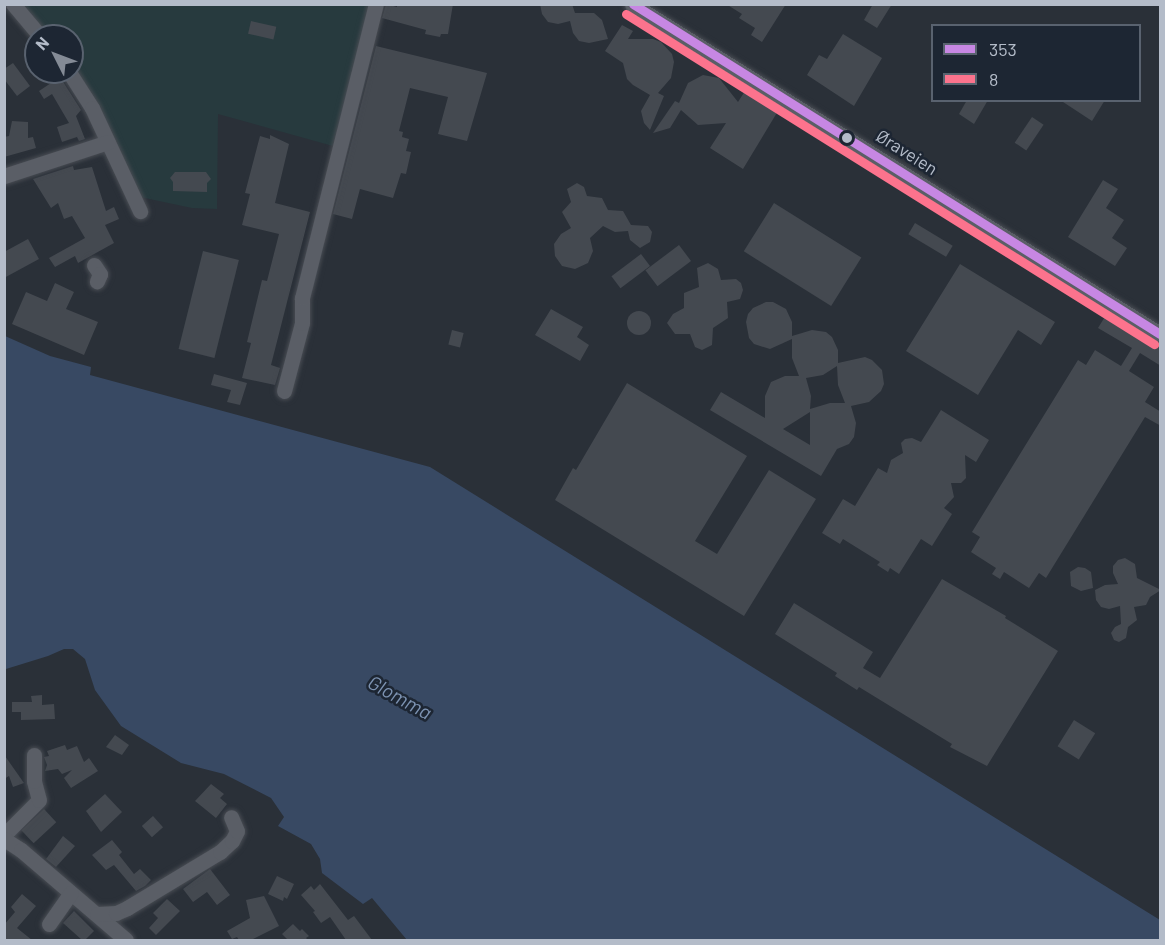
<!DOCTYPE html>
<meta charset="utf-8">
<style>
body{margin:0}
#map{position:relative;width:1165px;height:945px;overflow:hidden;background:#2a3038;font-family:Barlow,sans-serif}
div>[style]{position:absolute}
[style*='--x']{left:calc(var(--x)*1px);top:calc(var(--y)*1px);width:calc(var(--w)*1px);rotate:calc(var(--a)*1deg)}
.green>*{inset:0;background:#273a3e}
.water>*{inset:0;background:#384963}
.building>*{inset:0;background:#444950;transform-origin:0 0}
.round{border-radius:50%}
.roads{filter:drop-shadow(0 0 2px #484c53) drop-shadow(0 0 2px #484c53)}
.minor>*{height:15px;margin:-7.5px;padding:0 7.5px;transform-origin:7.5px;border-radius:7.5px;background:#5a5e66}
.bus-1>*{height:9px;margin:-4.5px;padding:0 4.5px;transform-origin:4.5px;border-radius:4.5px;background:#c787e3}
.bus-2>*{height:9px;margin:-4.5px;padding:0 4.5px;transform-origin:4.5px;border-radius:4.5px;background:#fc738d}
.dots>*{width:16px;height:16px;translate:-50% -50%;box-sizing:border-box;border:3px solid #1d2633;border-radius:50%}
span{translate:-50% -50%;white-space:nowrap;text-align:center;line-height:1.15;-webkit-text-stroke:5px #1d2633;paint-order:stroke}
.street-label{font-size:18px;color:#b4bcc9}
.water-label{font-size:20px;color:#7c92b1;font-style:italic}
.frame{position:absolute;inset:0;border:6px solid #b4bcc9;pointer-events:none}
.legend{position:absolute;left:931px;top:24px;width:210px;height:78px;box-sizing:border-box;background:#1d2633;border:2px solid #59626f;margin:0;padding:8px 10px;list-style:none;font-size:18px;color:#b4bcc9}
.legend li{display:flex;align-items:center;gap:12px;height:30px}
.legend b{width:30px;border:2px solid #59626f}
.north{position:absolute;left:24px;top:24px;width:60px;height:60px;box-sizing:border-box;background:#1d2633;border:2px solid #59626f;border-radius:50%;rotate:312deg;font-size:16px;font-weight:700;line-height:24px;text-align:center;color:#b4bcc9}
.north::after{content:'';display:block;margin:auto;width:21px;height:27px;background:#848b96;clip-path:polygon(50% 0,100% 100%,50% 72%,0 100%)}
</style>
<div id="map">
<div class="green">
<div style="clip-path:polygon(23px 5px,377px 5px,340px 148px,218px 114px,217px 209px,192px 208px,140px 197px,114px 138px,72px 64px,72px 36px,49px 36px)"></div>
</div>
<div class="water">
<div style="clip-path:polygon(5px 336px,50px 356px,91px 367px,90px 375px,430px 467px,1160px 920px,1160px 940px,407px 940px,372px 898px,363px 904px,322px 873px,320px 859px,311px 844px,278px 826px,284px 817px,271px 798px,224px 774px,181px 763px,121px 726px,95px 690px,85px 659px,73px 649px,64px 649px,48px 656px,6px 669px,5px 667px)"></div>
</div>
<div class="building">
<div style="clip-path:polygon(386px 4px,397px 7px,397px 4px,453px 4px,448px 34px,441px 34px,440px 37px,425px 34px,426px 30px,382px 18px)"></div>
<div style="clip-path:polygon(540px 4px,572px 4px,575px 13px,594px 13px,602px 20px,608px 39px,589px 43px,579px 41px,573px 33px,570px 21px,558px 24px,548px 22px,542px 14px)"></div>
<div style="clip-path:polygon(726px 4px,786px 4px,762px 42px,751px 35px,755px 28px,739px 18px,742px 14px)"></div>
<div style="clip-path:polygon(873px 4px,892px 4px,877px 28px,864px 20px)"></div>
<div style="left:251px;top:21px;width:26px;height:13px;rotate:13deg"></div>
<div style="clip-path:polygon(622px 25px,633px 31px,628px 39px,653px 39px,661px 42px,672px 54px,674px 62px,671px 78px,658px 93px,664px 96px,650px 130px,644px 123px,641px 111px,650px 95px,633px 85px,627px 79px,623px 63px,605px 51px)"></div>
<div style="clip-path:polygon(843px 34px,882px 58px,854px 106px,807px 75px,819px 55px,827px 59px)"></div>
<div style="clip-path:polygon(376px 46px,487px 73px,467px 141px,438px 134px,448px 97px,410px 88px,399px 131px,403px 132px,402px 137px,409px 139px,406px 151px,411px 152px,406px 174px,401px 173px,393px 198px,360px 189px,352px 219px,333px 214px)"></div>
<div style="clip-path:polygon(13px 63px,30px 86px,17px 96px,4px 79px,4px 69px)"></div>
<div style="clip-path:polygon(703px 75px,719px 78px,738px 102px,745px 91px,778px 111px,743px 169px,710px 148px,726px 123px,698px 125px,681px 110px,670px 128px,653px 133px,675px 101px,679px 103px,688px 83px)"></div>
<div style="clip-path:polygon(60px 77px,81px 110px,76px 116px,85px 139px,79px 141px,77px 137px,62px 142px,57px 127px,69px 123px,52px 94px,44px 99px,39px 91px)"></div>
<div style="clip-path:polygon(967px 100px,988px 100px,974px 124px,959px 114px)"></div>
<div style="clip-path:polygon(1060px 100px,1105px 100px,1092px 121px)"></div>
<div style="left:1032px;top:117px;width:14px;height:31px;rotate:34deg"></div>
<div style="clip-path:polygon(12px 121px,28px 122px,28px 138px,33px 137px,36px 148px,4px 157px,4px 137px,9px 136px)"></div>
<div style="clip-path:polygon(270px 135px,289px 144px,275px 203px,310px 212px,271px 365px,280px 368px,275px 385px,242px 378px,251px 343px,247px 342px,262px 280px,267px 281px,279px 234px,242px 225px,250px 194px,245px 193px,260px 136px,270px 139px)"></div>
<div style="clip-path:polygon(73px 166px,74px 170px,92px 167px,106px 211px,114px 207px,119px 219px,105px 225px,114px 243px,78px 263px,75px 256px,55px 267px,49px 258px,85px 238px,72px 216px,64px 219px,58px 203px,51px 208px,33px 179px)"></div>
<div style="clip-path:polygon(175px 172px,206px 172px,211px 179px,207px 183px,207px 192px,173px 191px,173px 182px,170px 178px)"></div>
<div style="clip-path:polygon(1103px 180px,1118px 189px,1106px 208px,1124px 220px,1112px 238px,1127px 248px,1115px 266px,1068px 237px)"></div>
<div style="clip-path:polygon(577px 183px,584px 187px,587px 196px,602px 198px,608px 210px,623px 211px,631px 225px,648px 226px,652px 232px,650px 242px,640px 248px,630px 240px,628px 231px,615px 232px,603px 226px,590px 238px,593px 251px,588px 263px,575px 269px,562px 266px,555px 256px,554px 244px,561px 234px,571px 228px,562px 212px,571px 202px,567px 189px)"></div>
<div style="left:774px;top:203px;width:103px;height:57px;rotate:32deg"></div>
<div style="left:915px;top:223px;width:44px;height:13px;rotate:31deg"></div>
<div style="clip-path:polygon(28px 239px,39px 259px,4px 278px,4px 252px)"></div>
<div style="left:679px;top:245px;width:20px;height:42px;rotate:53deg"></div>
<div style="left:203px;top:251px;width:37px;height:101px;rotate:14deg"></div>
<div style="left:641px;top:254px;width:15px;height:37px;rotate:53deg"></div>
<div style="clip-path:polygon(708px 263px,718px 269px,721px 280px,736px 279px,741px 283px,743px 290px,740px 299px,727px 302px,728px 318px,713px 328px,712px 345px,702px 350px,695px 347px,690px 334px,675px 334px,667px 323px,673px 314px,684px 308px,684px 293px,699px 287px,697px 268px)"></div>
<div style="clip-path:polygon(960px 264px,1055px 322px,1041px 345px,1018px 330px,978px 395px,906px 351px)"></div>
<div style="clip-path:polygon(55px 283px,74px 292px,66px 309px,98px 322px,84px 355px,12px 324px,26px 292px,47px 301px)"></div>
<div style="clip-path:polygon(evenodd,766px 302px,773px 302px,786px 309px,792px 322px,792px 336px,812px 330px,826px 332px,832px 337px,838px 350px,838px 363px,865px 357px,872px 360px,882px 370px,884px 384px,881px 391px,869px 402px,851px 406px,856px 423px,854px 437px,849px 444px,837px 449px,821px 476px,710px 410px,721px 392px,765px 418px,765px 396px,771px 382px,785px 376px,799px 376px,792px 358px,792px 339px,770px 349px,754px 344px,749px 338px,746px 322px,748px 314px,753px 308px,766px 302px,837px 366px,838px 385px,845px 403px,830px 403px,810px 409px,811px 396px,806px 378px,823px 375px,837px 366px,766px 302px,810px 412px,810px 445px,783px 429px,810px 412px)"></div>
<div style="clip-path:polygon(551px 309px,583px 327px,577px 337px,589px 345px,580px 361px,535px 335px)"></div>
<div class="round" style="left:627px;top:311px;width:24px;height:24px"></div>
<div style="clip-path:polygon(1106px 315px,1161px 348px,1161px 366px,1140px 353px,1129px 371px,1154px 387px,1145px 402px,1161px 412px,1161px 426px,1145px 417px,1046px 578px,1039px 573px,1029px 588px,1004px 572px,1000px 579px,992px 574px,996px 568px,971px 552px,980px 537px,972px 532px,1078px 360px,1086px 365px,1095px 350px,1121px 366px,1132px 348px,1098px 328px)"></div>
<div style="left:452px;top:330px;width:12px;height:15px;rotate:14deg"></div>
<div style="clip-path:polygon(214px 374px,247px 383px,240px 405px,227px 402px,231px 390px,211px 385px)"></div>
<div style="clip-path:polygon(627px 383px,747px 456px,695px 541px,717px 554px,769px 470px,816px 499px,744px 616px,555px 500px,573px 468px,576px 470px)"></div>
<div style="clip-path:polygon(941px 410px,989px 440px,976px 462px,965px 455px,966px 478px,961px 483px,951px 483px,954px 497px,944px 508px,952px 514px,932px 546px,921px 539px,899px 574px,890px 568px,888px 572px,877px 565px,880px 562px,843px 539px,840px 544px,822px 533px,843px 499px,855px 506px,878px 468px,887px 473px,891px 460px,903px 453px,901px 443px,905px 439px,912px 438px,921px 442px)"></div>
<div style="clip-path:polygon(1125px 558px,1135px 564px,1137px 578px,1161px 590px,1150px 597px,1146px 605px,1134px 607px,1137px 620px,1128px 627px,1126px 638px,1119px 642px,1114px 640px,1111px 633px,1115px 627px,1121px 624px,1120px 606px,1109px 609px,1101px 607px,1096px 600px,1095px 590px,1105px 585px,1118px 584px,1113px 573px,1113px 566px,1118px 560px)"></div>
<div style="clip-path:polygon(1078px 567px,1085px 568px,1091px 572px,1093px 588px,1081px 591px,1071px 586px,1070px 572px)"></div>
<div style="clip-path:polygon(942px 579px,1006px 616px,1005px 618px,1058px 651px,987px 766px,950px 747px,952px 744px,859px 687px,857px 690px,835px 676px,837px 673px,775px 634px,794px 603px,873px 652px,863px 668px,880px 678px)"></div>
<div style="clip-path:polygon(42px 695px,42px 705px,54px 704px,55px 719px,21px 720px,21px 712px,12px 712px,12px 702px,32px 702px,31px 696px)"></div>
<div style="left:1074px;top:720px;width:25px;height:31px;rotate:32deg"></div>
<div style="clip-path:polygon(115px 735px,129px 745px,122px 755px,106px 747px)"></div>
<div style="clip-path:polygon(65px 745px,67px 750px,77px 746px,84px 762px,89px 758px,98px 771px,71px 788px,64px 778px,72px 770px,62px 774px,58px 769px,45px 771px,47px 765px,44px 757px,49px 756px,47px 751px)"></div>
<div style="clip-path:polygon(4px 755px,5px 756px,24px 783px,13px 787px,9px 776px,4px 779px)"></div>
<div style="clip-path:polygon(211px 784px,224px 794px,220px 798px,227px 804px,216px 818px,195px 801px)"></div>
<div style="clip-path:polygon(105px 794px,122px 812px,101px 832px,86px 811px)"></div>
<div style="left:44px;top:809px;width:18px;height:31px;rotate:47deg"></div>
<div style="left:153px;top:816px;width:15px;height:15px;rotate:48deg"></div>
<div style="clip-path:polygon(63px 836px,75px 846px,56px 867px,46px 859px)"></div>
<div style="clip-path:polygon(112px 840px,122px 852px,119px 855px,134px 874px,140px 869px,151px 880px,145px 886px,136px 891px,114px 865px,106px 870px,92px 855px)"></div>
<div style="clip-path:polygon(210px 869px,230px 895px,217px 905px,207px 892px,193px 902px,183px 889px)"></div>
<div style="clip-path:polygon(277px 876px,294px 884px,287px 899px,284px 897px,283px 901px,268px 894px)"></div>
<div style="clip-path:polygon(320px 884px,348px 920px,354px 916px,372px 940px,346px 940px,330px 917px,321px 923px,313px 912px,315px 911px,301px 895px,311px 886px,314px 890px)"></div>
<div style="clip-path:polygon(22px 894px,36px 906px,17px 928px,32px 940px,4px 940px,4px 925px,15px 912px,11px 907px)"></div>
<div style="clip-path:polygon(264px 896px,279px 926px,251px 940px,239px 940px,237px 937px,232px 939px,227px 931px,250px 918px,246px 900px)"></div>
<div style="clip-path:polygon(167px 899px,180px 911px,156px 935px,149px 928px,158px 918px,153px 913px)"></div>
<div style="clip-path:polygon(74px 911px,94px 931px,85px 940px,82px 940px,63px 923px)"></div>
<div style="clip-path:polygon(293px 924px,300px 931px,302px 929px,309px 936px,306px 938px,308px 940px,288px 940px,282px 934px)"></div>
</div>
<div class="roads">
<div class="minor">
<div style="--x:13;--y:4;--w:42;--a:49.8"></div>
<div style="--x:632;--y:4;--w:623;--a:32.01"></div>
<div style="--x:69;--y:72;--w:43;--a:57.4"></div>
<div style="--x:92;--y:108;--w:114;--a:65"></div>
<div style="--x:4;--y:176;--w:109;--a:-18.1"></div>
<div style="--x:94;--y:265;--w:11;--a:56"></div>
<div style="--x:100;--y:274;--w:8;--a:113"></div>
<div style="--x:284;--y:391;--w:70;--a:-75.2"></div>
<div style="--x:302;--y:323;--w:25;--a:-90"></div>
<div style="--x:302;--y:298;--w:303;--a:-75.9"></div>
<div style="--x:4;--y:835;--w:49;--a:-45"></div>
<div style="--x:39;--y:800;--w:20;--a:-105"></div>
<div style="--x:34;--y:781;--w:26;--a:-90"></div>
<div style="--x:4;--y:839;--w:20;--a:33"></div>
<div style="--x:21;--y:850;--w:138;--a:40.6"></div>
<div style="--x:97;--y:914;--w:19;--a:-3"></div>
<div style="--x:116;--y:913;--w:12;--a:-24"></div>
<div style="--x:127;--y:908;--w:109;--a:-31.1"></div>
<div style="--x:220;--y:852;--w:16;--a:-43"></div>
<div style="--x:232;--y:841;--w:11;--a:-63"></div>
<div style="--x:237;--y:831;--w:15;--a:-113"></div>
<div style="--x:49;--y:924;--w:38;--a:-55"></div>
</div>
</div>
<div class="bus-1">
<div style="--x:633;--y:4;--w:622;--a:32.05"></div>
</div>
<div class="bus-2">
<div style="--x:626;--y:14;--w:623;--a:32.01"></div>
</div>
<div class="dots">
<div style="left:847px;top:138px;background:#b4bcc9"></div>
</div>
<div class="street-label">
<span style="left:907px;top:152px;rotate:32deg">Øraveien</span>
</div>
<div class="water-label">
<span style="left:400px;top:697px;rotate:29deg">Glomma</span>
</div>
<div class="frame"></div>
<ul class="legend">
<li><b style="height:8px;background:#c787e3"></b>353</li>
<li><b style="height:8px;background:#fc738d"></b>8</li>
</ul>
<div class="north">N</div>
</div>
